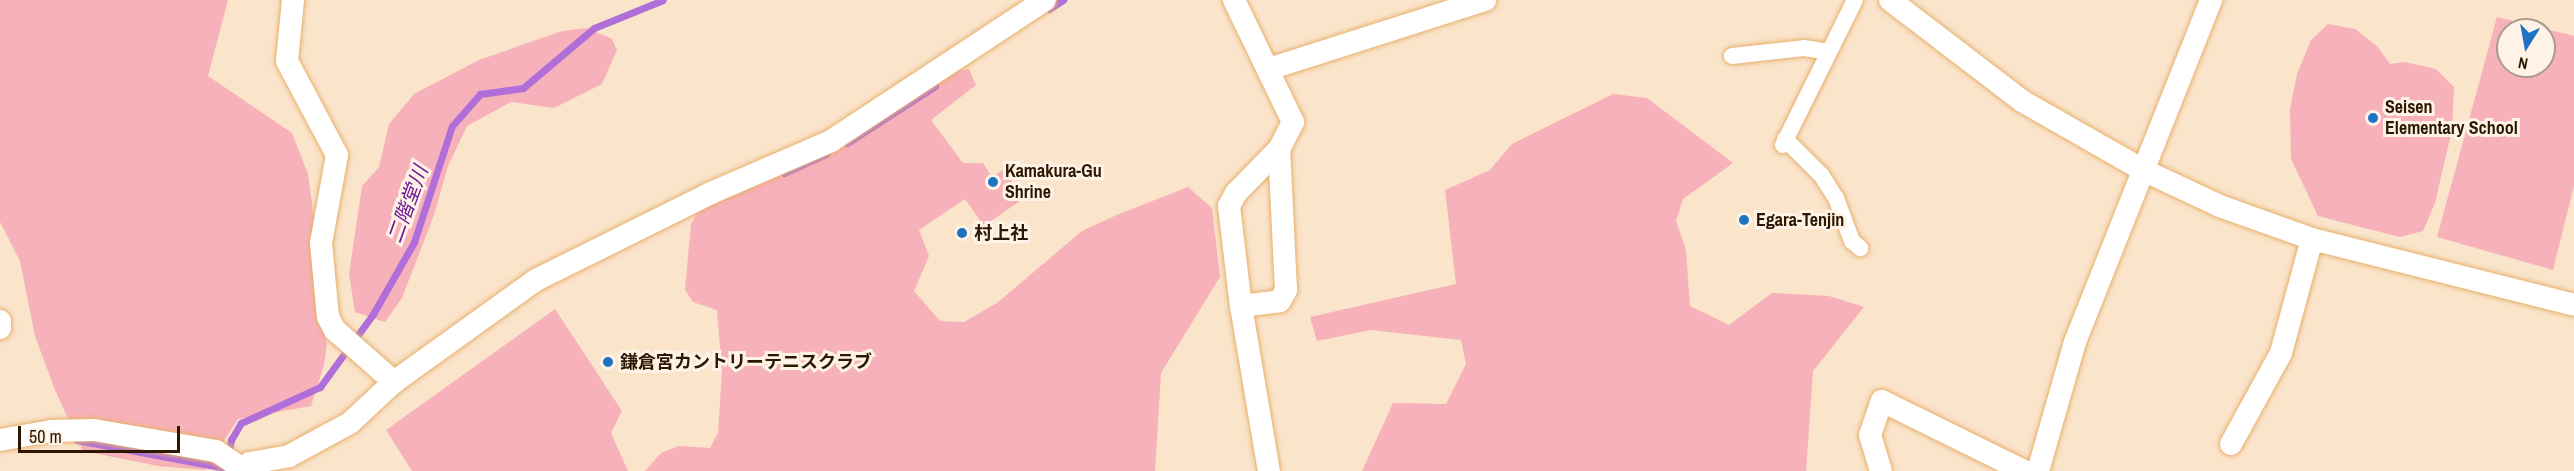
<!DOCTYPE html>
<meta charset="utf-8">
<style>
body{margin:0}
#map{position:relative;width:2574px;height:471px;overflow:hidden;background:#fae4ca;font-family:"Archivo Narrow","Noto Sans JP",sans-serif}
div>[style]{position:absolute}
[style*='--x']{left:calc(var(--x)*1px);top:calc(var(--y)*1px);width:calc(var(--w)*1px);rotate:calc(var(--a)*1deg)}
.green>*{inset:0;background:#f7b1ba}
.stream>*{height:7px;margin:-3.5px;padding:0 3.5px;transform-origin:3.5px;border-radius:3.5px;background:#b06fd8}
.roads{filter:drop-shadow(0 0 2px #e7b06d) drop-shadow(0 0 2px #e7b06d)}
.pedestrian>*{height:16px;margin:-8px;padding:0 8px;transform-origin:8px;border-radius:8px;background:#fff}
.minor>*{height:22px;margin:-11px;padding:0 11px;transform-origin:11px;border-radius:11px;background:#fff}
.dots>*{width:16px;height:16px;translate:-50% -50%;box-sizing:border-box;border:3px solid #fef3e6;border-radius:50%}
span{translate:-50% -50%;white-space:nowrap;text-align:center;line-height:1.15;-webkit-text-stroke:6px #fef3e6;paint-order:stroke}
.poi-label{font-size:18px;color:#2c1800;font-weight:700}
.left{translate:0 -50%;text-align:left}
.water-label{font-size:20px;color:#6d1596;font-style:italic}
.north{position:absolute;left:2496px;top:18px;width:60px;height:60px;box-sizing:border-box;background:#fef3e6;border:2px solid #aa9b8a;border-radius:50%;rotate:191deg;font-size:16px;font-weight:700;line-height:24px;text-align:center;color:#2c1800}
.north::after{content:'';display:block;margin:auto;width:21px;height:27px;background:#1f74c2;clip-path:polygon(50% 0,100% 100%,50% 72%,0 100%)}
.scale{position:absolute;left:18px;top:426px;width:162px;height:27px;box-sizing:border-box;border:3px solid #2c1800;border-top:0;padding-left:8px;font-size:18px;line-height:21px;white-space:nowrap;color:#2c1800;-webkit-text-stroke:4px #fef3e6;paint-order:stroke}
</style>
<div id="map">
<div class="green">
<div style="clip-path:polygon(0 0,228px 0,208px 76px,292px 133px,308px 174px,315px 226px,313px 276px,327px 343px,324px 365px,311px 406px,238px 419px,205px 470px,158px 466px,83px 451px,55px 390px,35px 336px,20px 261px,0 222px)"></div>
<div style="clip-path:polygon(evenodd,2497px 17px,2574px 36px,2574px 186px,2553px 270px,2437px 237px,2497px 17px,2508px 30px,2544px 30px,2544px 66px,2508px 66px,2508px 30px)"></div>
<div style="clip-path:polygon(2328px 24px,2355px 29px,2378px 47px,2390px 64px,2405px 62px,2436px 69px,2454px 87px,2452px 130px,2435px 203px,2423px 231px,2400px 237px,2318px 216px,2291px 159px,2290px 109px,2297px 74px,2311px 40px)"></div>
<div style="clip-path:polygon(587px 28px,612px 39px,617px 50px,602px 84px,554px 108px,511px 102px,467px 126px,448px 166px,434px 215px,402px 298px,385px 322px,355px 312px,349px 274px,362px 186px,379px 167px,389px 124px,414px 94px,479px 60px,562px 31px)"></div>
<div style="clip-path:polygon(969px 69px,976px 85px,931px 120px,963px 163px,983px 163px,992px 177px,1009px 166px,1012px 183px,1024px 198px,984px 226px,965px 199px,919px 230px,929px 256px,914px 291px,940px 321px,964px 322px,997px 303px,1082px 231px,1119px 214px,1188px 187px,1212px 208px,1220px 277px,1161px 373px,1155px 471px,645px 471px,661px 453px,679px 446px,710px 448px,718px 433px,722px 372px,717px 310px,693px 302px,685px 290px,691px 224px,705px 200px,756px 179px,790px 173px,946px 72px)"></div>
<div style="clip-path:polygon(1613px 94px,1647px 98px,1733px 163px,1683px 199px,1676px 221px,1686px 250px,1690px 306px,1729px 325px,1772px 293px,1829px 296px,1864px 307px,1813px 371px,1806px 471px,1362px 471px,1393px 403px,1446px 404px,1466px 364px,1461px 340px,1371px 330px,1317px 341px,1310px 317px,1456px 284px,1445px 190px,1490px 170px,1512px 144px)"></div>
<div style="clip-path:polygon(555px 309px,622px 411px,611px 433px,628px 471px,412px 471px,386px 430px)"></div>
</div>
<div class="stream">
<div style="--x:1049;--y:9;--w:17;--a:-33"></div>
<div style="--x:847;--y:143;--w:105;--a:-32.9"></div>
<div style="--x:784;--y:173;--w:46;--a:-24.3"></div>
<div style="--x:77;--y:440;--w:151;--a:10.7"></div>
<div style="--x:225;--y:471;--w:32;--a:-79"></div>
<div style="--x:231;--y:440;--w:20;--a:-60"></div>
<div style="--x:241;--y:423;--w:87;--a:-24.5"></div>
<div style="--x:320;--y:387;--w:90;--a:-54"></div>
<div style="--x:373;--y:314;--w:83;--a:-60.3"></div>
<div style="--x:414;--y:242;--w:122;--a:-71.9"></div>
<div style="--x:452;--y:126;--w:43;--a:-48.8"></div>
<div style="--x:480;--y:94;--w:43;--a:-7.9"></div>
<div style="--x:523;--y:88;--w:93;--a:-40.2"></div>
<div style="--x:594;--y:28;--w:74;--a:-22.1"></div>
</div>
<div class="roads">
<div class="pedestrian">
<div style="--x:1732;--y:56;--w:72;--a:-6.3"></div>
<div style="--x:1804;--y:48;--w:25;--a:9"></div>
<div style="--x:1785;--y:139;--w:52;--a:45"></div>
<div style="--x:1822;--y:176;--w:26;--a:58"></div>
<div style="--x:1836;--y:198;--w:46;--a:69.6"></div>
<div style="--x:1852;--y:241;--w:11;--a:41"></div>
<div style="--x:1783;--y:145;--w:162;--a:-63.6"></div>
</div>
<div class="minor">
<div style="--x:293;--y:0;--w:61;--a:95.6"></div>
<div style="--x:287;--y:61;--w:106;--a:62"></div>
<div style="--x:337;--y:155;--w:89;--a:100.3"></div>
<div style="--x:321;--y:243;--w:74;--a:84.6"></div>
<div style="--x:328;--y:317;--w:15;--a:62"></div>
<div style="--x:335;--y:330;--w:79;--a:41.4"></div>
<div style="--x:1234;--y:0;--w:136;--a:64.2"></div>
<div style="--x:1293;--y:122;--w:30;--a:117"></div>
<div style="--x:1279;--y:149;--w:62;--a:134.3"></div>
<div style="--x:1236;--y:193;--w:15;--a:118"></div>
<div style="--x:1229;--y:206;--w:101;--a:83.2"></div>
<div style="--x:1241;--y:306;--w:39;--a:-7"></div>
<div style="--x:1280;--y:301;--w:13;--a:-61"></div>
<div style="--x:1286;--y:290;--w:141;--a:-92.8"></div>
<div style="--x:1890;--y:0;--w:166;--a:37.4"></div>
<div style="--x:2022;--y:101;--w:139;--a:29.7"></div>
<div style="--x:2143;--y:170;--w:85;--a:25.1"></div>
<div style="--x:2220;--y:206;--w:98;--a:19.7"></div>
<div style="--x:2312;--y:239;--w:270;--a:14.1"></div>
<div style="--x:1269;--y:69;--w:227;--a:-17.7"></div>
<div style="--x:1241;--y:306;--w:167;--a:80.4"></div>
<div style="--x:0;--y:321;--w:7;--a:90"></div>
<div style="--x:0;--y:440;--w:52;--a:-10"></div>
<div style="--x:51;--y:431;--w:43;--a:-1.3"></div>
<div style="--x:94;--y:430;--w:124;--a:9.8"></div>
<div style="--x:216;--y:451;--w:32;--a:34"></div>
<div style="--x:2231;--y:444;--w:104;--a:-61.2"></div>
<div style="--x:2281;--y:353;--w:118;--a:-74.8"></div>
<div style="--x:243;--y:471;--w:11;--a:-49"></div>
<div style="--x:250;--y:463;--w:40;--a:-10"></div>
<div style="--x:289;--y:456;--w:69;--a:-28.4"></div>
<div style="--x:350;--y:423;--w:60;--a:-43"></div>
<div style="--x:394;--y:382;--w:175;--a:-35.7"></div>
<div style="--x:536;--y:280;--w:195;--a:-26.4"></div>
<div style="--x:711;--y:193;--w:131;--a:-23.4"></div>
<div style="--x:831;--y:141;--w:256;--a:-33.4"></div>
<div style="--x:1881;--y:471;--w:38;--a:-107"></div>
<div style="--x:1870;--y:435;--w:36;--a:-71"></div>
<div style="--x:1882;--y:401;--w:158;--a:26.2"></div>
<div style="--x:2038;--y:471;--w:134;--a:-74"></div>
<div style="--x:2075;--y:342;--w:368;--a:-68.3"></div>
</div>
</div>
<div class="dots">
<div style="left:2373px;top:118px;background:#1f74c2"></div>
<div style="left:993px;top:182px;background:#1f74c2"></div>
<div style="left:1744px;top:220px;background:#1f74c2"></div>
<div style="left:962px;top:233px;background:#1f74c2"></div>
<div style="left:608px;top:362px;background:#1f74c2"></div>
</div>
<div class="poi-label">
<span class="left" style="left:2385px;top:118px">Seisen<br>Elementary School</span>
<span class="left" style="left:1005px;top:182px">Kamakura-Gu<br>Shrine</span>
<span class="left" style="left:1756px;top:220px">Egara-Tenjin</span>
<span class="left" style="left:974px;top:233px">村上社</span>
<span class="left" style="left:620px;top:362px">鎌倉宮カントリーテニスクラブ</span>
</div>
<div class="water-label">
<span style="left:407px;top:204px;rotate:-70deg">二階堂川</span>
</div>
<div class="north">N</div>
<div class="scale">50 m</div>
</div>
